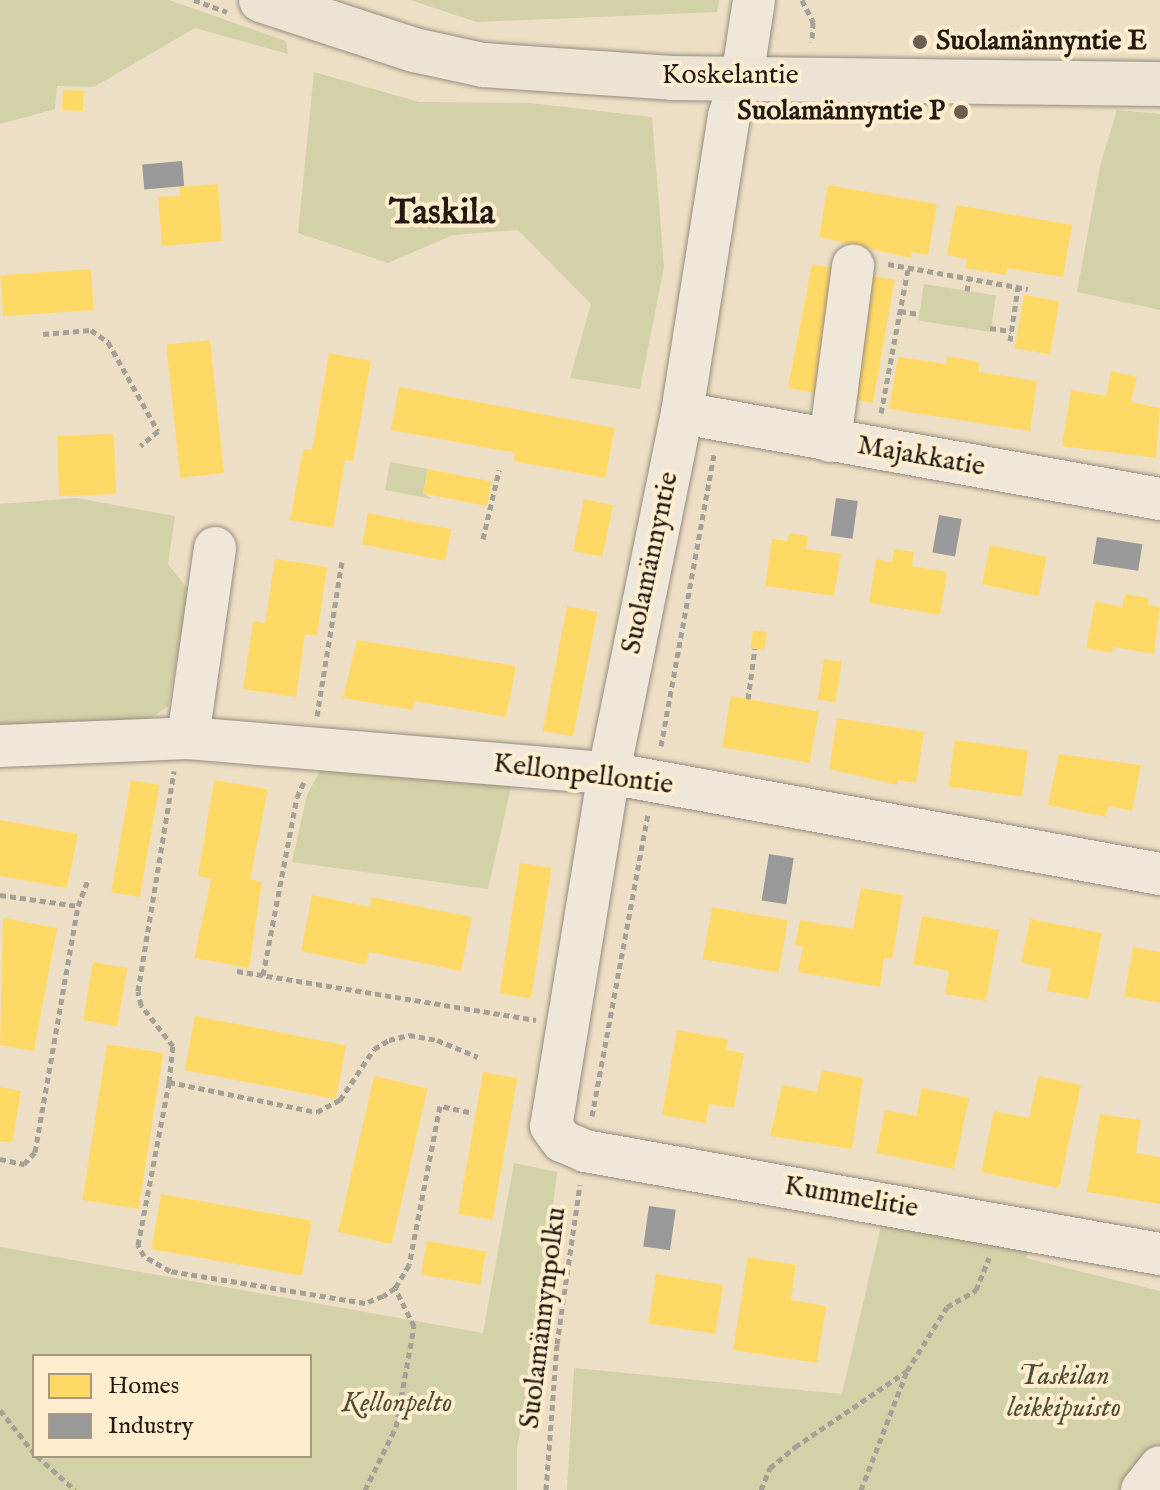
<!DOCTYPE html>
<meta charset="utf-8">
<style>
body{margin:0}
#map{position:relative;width:1160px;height:1490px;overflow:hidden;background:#eddfc5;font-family:"IM FELL English",serif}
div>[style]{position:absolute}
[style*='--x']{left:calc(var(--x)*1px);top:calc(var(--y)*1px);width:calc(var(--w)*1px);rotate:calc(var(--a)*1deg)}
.green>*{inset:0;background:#d3d1a7;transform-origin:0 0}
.homes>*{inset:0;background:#ffd966;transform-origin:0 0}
.industry>*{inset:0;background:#999;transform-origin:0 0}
.path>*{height:5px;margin-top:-2.5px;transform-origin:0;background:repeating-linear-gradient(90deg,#a6a196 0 6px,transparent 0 10px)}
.roads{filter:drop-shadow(0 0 2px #968d7e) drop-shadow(0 0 2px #968d7e)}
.minor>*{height:42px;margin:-21px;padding:0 21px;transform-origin:21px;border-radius:21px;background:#eee7da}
.major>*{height:44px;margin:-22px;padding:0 22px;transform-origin:22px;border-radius:22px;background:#ebe3d4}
.dots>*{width:22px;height:22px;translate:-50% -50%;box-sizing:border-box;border:4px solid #feedce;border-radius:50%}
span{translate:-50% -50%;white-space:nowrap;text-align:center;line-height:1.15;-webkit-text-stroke:8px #feedce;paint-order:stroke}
.poi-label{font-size:28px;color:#221a11;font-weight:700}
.left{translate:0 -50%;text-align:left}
.right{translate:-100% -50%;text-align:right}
.street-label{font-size:28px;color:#221a11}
.park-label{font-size:28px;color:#504d37;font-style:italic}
.district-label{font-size:36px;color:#221a11;font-weight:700}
.legend{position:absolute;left:32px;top:1354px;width:280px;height:104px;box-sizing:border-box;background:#feedce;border:2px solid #a69982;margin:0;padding:10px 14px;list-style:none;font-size:24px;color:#221a11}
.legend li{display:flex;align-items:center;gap:16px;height:40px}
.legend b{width:40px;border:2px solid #a69982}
</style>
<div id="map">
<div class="green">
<div style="clip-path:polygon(0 0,169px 0,286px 41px,288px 54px,195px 28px,94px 87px,57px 86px,55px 109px,0 124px)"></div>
<div style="clip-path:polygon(410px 0,719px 0,717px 12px,476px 22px)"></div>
<div style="clip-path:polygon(314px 72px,419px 102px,530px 103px,652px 117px,664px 267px,640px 389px,570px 378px,591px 304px,518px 230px,453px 235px,388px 263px,298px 233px)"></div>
<div style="clip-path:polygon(1117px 110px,1160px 114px,1160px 310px,1077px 292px,1100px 166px)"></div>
<div style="left:924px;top:284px;width:73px;height:37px;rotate:9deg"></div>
<div style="clip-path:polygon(390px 462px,428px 469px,423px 493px,432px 499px,385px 490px)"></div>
<div style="clip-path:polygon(76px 498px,175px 516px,168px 564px,189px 591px,168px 706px,148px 720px,0 725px,0 504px)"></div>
<div style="clip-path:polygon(325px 761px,514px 774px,488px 889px,292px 862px,307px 795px)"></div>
<div style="clip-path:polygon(evenodd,514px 1163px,557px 1172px,535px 1361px,517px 1447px,517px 1490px,0 1490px,0 1247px,483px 1333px,514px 1163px,34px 1356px,310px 1356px,310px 1456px,34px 1456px,34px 1356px)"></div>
<div style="clip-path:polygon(883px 1217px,1030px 1250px,1026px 1258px,1160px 1291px,1160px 1490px,567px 1490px,574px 1368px,842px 1394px)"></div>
</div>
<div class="homes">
<div style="left:63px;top:90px;width:21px;height:20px;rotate:3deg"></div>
<div style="clip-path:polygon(218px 184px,222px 241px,162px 246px,158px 197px,180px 196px,179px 187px)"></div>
<div style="clip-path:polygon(828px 185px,937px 204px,928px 255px,912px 252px,911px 258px,819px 237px)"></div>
<div style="clip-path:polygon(956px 205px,1072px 225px,1063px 277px,1007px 268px,1006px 275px,965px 268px,967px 259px,947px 255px)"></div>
<div style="left:812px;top:264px;width:31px;height:126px;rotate:11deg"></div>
<div style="left:91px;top:269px;width:41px;height:91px;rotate:86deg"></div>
<div style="left:867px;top:275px;width:28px;height:125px;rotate:10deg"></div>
<div style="left:1024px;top:295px;width:36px;height:54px;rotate:10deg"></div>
<div style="left:210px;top:340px;width:134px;height:44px;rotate:84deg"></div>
<div style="clip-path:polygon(329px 353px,371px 361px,353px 461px,345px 460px,333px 528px,290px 520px,303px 449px,312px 450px)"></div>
<div style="clip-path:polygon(947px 356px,979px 362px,979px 372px,1037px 381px,1030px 431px,889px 409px,898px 357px,946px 364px)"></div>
<div style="clip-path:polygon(1111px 371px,1137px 377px,1131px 402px,1160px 408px,1156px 458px,1062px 446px,1071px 390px,1106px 396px)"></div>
<div style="clip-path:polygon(399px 387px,615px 428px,605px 478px,513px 461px,515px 453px,391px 430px)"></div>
<div style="left:114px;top:434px;width:60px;height:57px;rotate:88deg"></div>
<div style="left:428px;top:469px;width:65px;height:25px;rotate:11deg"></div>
<div style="left:584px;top:499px;width:30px;height:53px;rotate:12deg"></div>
<div style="left:368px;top:513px;width:85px;height:32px;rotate:11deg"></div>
<div style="clip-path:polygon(789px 533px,808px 536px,806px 549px,841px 554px,834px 596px,765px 586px,772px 539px,787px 541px)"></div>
<div style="left:990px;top:545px;width:58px;height:40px;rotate:12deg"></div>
<div style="clip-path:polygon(894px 549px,914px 552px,912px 566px,947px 572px,940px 615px,869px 603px,876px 559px,892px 562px)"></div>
<div style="clip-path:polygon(275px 559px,327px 567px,317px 636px,305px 634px,296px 697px,243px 689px,253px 621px,265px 623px)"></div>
<div style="clip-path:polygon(1125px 594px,1149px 598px,1148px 605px,1160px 607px,1154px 654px,1113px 647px,1112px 653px,1086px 648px,1095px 601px,1122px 607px)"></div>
<div style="left:567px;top:606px;width:31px;height:127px;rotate:11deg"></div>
<div style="left:753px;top:630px;width:14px;height:18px;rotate:8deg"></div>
<div style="clip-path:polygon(357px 640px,516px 666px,506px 717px,414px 701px,413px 710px,343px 698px)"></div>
<div style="left:824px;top:659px;width:18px;height:41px;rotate:9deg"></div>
<div style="left:731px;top:696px;width:89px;height:52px;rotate:10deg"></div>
<div style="clip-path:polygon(837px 718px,924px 732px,916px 783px,898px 780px,897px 785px,829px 769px)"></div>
<div style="left:955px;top:740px;width:74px;height:47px;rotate:8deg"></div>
<div style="clip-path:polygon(1059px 754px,1141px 765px,1132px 811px,1108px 806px,1106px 817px,1048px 805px)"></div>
<div style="left:131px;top:780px;width:29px;height:114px;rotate:10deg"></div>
<div style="clip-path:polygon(214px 780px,268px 789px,250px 879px,262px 882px,249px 968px,194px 958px,211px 879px,198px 876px)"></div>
<div style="clip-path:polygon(0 820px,78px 834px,67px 888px,0 876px)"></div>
<div style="left:520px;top:863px;width:32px;height:132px;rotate:9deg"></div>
<div style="clip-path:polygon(861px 888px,903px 895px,892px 959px,884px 958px,880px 987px,798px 972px,803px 947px,795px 945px,800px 920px,853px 929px)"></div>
<div style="clip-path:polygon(312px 895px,370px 907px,371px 897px,472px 917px,461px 971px,369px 952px,366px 965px,301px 951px)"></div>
<div style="left:712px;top:907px;width:77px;height:53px;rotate:10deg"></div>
<div style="clip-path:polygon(922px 916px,999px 930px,986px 1001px,945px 994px,949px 971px,913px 964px)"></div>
<div style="clip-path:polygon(3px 918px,57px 928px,34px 1051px,0 1045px)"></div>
<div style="clip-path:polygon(1030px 919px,1102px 933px,1089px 999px,1047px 991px,1051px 969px,1021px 963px)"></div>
<div style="clip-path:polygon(1133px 947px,1160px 952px,1160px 1003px,1124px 996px)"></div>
<div style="left:93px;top:962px;width:35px;height:59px;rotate:10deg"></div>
<div style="left:195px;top:1016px;width:154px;height:55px;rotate:11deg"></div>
<div style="clip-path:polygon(677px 1030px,728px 1039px,726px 1050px,744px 1053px,734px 1108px,709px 1104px,706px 1123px,662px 1115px)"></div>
<div style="left:107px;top:1044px;width:57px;height:158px;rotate:9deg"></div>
<div style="clip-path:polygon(822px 1070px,863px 1078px,852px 1149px,770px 1136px,782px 1085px,817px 1092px)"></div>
<div style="left:483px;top:1072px;width:35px;height:144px;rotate:10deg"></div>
<div style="left:374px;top:1076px;width:55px;height:160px;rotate:13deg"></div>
<div style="clip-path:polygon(1038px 1076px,1081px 1085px,1059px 1188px,981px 1172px,994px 1111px,1029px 1118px)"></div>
<div style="clip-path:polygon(0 1087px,21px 1091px,12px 1143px,0 1141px)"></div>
<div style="clip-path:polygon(922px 1088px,969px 1098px,954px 1169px,876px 1153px,885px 1110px,916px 1116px)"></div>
<div style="clip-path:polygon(1100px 1114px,1141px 1120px,1136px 1153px,1160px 1157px,1160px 1204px,1087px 1192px)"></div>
<div style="left:161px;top:1194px;width:153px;height:56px;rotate:10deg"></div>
<div style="left:427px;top:1241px;width:60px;height:34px;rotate:10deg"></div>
<div style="clip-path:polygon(748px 1257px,796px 1265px,791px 1300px,826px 1306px,817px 1363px,733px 1350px)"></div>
<div style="left:656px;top:1274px;width:68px;height:50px;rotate:9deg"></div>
</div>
<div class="industry">
<div style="left:182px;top:161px;width:25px;height:40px;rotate:85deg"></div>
<div style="left:836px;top:498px;width:22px;height:38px;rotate:8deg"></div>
<div style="left:939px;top:515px;width:23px;height:38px;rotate:10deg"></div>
<div style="left:1097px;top:537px;width:46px;height:27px;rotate:9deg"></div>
<div style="left:769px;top:854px;width:25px;height:47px;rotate:9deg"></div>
<div style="left:649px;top:1206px;width:27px;height:41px;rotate:8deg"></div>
</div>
<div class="path">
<div style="--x:194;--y:0;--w:35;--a:20"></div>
<div style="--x:802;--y:0;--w:25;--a:63"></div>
<div style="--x:813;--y:22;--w:20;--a:93"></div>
<div style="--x:888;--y:264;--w:142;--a:10.1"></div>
<div style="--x:967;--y:291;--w:12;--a:-81"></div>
<div style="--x:900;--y:311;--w:19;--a:9"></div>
<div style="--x:990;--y:328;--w:21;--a:8"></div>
<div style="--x:43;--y:334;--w:48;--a:-4.8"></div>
<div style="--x:91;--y:330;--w:21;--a:35"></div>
<div style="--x:108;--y:342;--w:102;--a:60.7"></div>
<div style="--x:158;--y:431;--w:23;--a:140"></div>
<div style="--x:1010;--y:341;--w:55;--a:-81.6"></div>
<div style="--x:881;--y:413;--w:147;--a:-79.4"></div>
<div style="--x:483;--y:539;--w:71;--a:-76.9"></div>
<div style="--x:748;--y:699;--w:51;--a:-82.2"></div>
<div style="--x:317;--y:716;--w:156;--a:-80.8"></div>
<div style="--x:661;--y:746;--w:298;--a:-79.7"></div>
<div style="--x:0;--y:895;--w:79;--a:8"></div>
<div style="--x:237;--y:971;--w:303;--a:9.3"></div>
<div style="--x:263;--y:975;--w:181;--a:-79.2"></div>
<div style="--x:297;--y:797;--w:17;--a:-65"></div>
<div style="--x:169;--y:1082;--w:36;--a:-84"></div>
<div style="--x:173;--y:1046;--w:52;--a:-128"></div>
<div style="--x:141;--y:1005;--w:14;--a:-102"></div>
<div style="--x:138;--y:991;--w:223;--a:-80.7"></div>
<div style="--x:469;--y:1112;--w:30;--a:-168"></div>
<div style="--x:440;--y:1106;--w:162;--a:101"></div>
<div style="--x:409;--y:1265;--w:27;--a:121"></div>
<div style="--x:395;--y:1288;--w:14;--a:146"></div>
<div style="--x:383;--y:1296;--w:19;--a:159"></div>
<div style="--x:365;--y:1303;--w:198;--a:-170.7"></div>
<div style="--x:170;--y:1271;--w:30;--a:-150"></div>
<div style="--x:144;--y:1256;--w:13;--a:-119"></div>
<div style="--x:138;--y:1245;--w:166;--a:-79.2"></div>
<div style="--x:169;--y:1082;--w:151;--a:11.5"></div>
<div style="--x:317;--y:1112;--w:26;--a:-28"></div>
<div style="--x:340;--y:1100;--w:61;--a:-56.3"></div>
<div style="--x:374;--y:1049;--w:17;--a:-31"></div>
<div style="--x:389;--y:1040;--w:21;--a:-14"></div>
<div style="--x:409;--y:1035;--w:28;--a:10"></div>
<div style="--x:437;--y:1040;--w:44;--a:22.5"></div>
<div style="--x:592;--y:1116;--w:306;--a:-79.5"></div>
<div style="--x:0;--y:1159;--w:25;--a:12"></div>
<div style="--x:24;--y:1164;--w:16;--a:-47"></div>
<div style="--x:35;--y:1152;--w:250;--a:-80.1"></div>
<div style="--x:78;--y:906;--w:26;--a:-69"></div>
<div style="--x:0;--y:1410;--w:55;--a:51.7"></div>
<div style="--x:37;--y:1456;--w:51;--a:41.8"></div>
<div style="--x:365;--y:1490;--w:70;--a:-63.8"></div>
<div style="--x:396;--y:1427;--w:103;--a:-79.9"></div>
<div style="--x:414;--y:1326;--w:42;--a:-116.6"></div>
<div style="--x:546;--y:1490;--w:146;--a:-85.7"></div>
<div style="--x:557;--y:1344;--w:161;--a:-81.8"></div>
<div style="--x:761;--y:1490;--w:24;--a:-68"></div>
<div style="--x:770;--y:1468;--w:33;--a:-40"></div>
<div style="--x:795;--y:1447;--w:135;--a:-34.2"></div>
<div style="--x:907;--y:1371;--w:75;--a:-58"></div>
<div style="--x:947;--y:1307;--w:34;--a:-30"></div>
<div style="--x:976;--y:1290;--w:35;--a:-68"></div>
<div style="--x:861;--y:1490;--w:128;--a:-68.9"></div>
</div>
<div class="roads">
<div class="minor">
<div style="--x:754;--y:0;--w:79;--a:98.7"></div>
<div style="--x:742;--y:78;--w:40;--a:108.9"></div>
<div style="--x:729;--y:116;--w:301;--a:99"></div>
<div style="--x:682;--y:413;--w:367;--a:101.5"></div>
<div style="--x:609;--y:773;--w:358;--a:99.3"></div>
<div style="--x:551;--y:1126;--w:19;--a:54"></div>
<div style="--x:562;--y:1141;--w:25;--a:23"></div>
<div style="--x:585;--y:1151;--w:584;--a:10.16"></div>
<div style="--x:682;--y:413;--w:486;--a:10.2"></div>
<div style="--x:830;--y:441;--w:177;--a:-82.5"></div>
<div style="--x:188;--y:738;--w:192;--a:-81.9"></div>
<div style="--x:0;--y:746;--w:188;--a:-2.4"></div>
<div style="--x:188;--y:738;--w:422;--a:4.8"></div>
<div style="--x:609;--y:773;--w:560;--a:10.39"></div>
<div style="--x:1142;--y:1490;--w:29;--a:-52"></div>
</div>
<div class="major">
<div style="--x:261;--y:0;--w:161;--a:18.1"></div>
<div style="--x:414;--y:50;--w:71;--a:12.3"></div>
<div style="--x:483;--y:65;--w:189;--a:3.9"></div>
<div style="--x:672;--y:78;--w:488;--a:0.7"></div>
</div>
</div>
<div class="dots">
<div style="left:920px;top:42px;background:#695f50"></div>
<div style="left:961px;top:112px;background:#695f50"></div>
</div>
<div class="poi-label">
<span class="left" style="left:936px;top:42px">Suolamännyntie E</span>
<span class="right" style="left:945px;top:112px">Suolamännyntie P</span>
</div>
<div class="street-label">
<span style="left:730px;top:76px">Koskelantie</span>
<span style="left:921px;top:457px;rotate:10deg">Majakkatie</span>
<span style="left:651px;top:563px;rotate:-78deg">Suolamännyntie</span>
<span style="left:583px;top:775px;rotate:7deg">Kellonpellontie</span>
<span style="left:851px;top:1198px;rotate:10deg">Kummelitie</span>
<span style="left:544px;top:1318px;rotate:-83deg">Suolamännynpolku</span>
</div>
<div class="park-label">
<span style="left:1064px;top:1393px">Taskilan<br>leikkipuisto</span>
<span style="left:397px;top:1404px">Kellonpelto</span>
</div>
<div class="district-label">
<span style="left:442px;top:214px">Taskila</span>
</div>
<ul class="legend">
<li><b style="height:22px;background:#ffd966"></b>Homes</li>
<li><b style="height:22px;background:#999"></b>Industry</li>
</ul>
</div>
